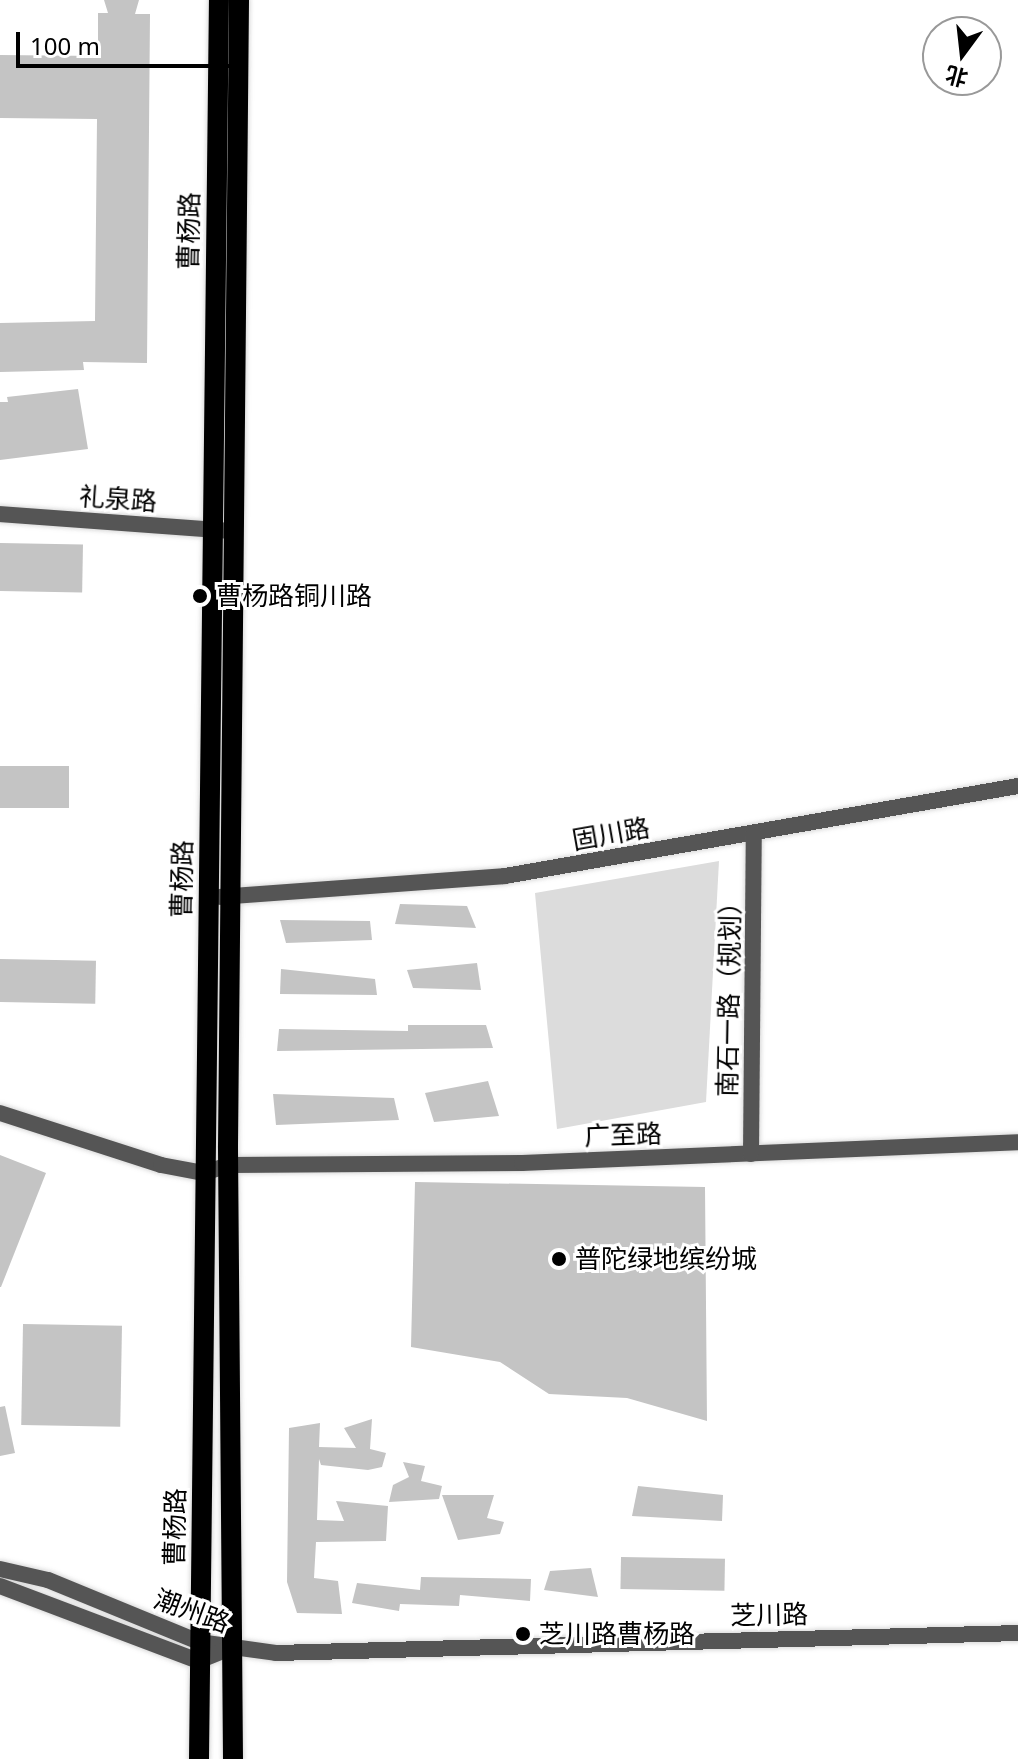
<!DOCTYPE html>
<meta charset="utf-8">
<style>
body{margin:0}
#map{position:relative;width:1018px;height:1759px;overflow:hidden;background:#fff;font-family:"Noto Sans","Noto Sans SC",sans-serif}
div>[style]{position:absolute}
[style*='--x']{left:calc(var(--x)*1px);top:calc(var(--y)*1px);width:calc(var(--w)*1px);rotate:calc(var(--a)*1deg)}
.green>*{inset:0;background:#dcdcdc}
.building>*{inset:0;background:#c4c4c4;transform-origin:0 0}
.roads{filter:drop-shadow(0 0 2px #dbdbdb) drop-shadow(0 0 2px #dbdbdb)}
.minor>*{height:16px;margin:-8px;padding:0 8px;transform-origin:8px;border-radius:8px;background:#555}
.tertiary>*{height:16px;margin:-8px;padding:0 8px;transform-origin:8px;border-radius:8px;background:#555}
.primary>*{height:20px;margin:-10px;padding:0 10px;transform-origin:10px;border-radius:10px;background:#000}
.dots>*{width:22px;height:22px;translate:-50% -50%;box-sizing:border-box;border:4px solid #fff;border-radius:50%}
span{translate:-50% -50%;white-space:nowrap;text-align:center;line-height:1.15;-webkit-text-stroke:6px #fff;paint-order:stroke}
.street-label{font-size:26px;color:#000}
.poi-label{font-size:26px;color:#000}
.left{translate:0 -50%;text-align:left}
.north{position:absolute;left:922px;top:16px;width:80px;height:80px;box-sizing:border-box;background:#fff;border:2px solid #999;border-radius:50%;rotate:195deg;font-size:22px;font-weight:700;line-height:32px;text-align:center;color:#000}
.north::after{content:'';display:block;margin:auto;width:28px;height:36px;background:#000;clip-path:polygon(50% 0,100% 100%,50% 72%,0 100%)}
.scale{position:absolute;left:16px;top:32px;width:218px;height:36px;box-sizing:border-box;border:4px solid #000;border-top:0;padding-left:10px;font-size:24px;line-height:28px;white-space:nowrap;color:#000;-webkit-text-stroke:6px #fff;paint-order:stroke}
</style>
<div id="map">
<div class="green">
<div style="clip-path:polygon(719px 861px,706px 1102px,557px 1129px,535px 893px)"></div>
</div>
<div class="building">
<div style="clip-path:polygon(104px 0,139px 0,135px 14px,150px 14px,147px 363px,83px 362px,84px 370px,0 372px,0 323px,95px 321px,97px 119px,0 118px,0 55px,98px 56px,98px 13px,108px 13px)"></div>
<div style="clip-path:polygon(78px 389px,88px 449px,0 460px,0 402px,8px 402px,7px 397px)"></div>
<div style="left:0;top:543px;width:83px;height:48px;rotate:1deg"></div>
<div style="left:0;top:766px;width:69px;height:42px"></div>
<div style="clip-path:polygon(400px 904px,467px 906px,476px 928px,395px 924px)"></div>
<div style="clip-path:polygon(280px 920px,370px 921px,372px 940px,286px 943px)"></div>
<div style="left:0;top:959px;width:96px;height:43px;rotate:1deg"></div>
<div style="clip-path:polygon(477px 963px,481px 990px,413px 988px,407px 970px)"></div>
<div style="clip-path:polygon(281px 969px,375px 979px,377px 995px,280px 994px)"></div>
<div style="clip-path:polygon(408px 1025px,486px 1025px,493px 1048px,277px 1051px,279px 1029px,408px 1031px)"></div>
<div style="clip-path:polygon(488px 1081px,499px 1116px,434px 1122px,425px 1093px)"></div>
<div style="clip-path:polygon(273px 1094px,394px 1098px,399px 1120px,276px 1125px)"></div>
<div style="clip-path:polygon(0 1155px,46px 1173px,1px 1287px,0 1287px)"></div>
<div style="clip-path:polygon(415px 1182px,705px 1187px,707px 1421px,627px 1398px,549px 1394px,500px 1362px,411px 1347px)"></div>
<div style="left:23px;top:1324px;width:99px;height:101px;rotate:1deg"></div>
<div style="clip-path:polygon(5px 1406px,15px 1453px,0 1456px,0 1407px)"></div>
<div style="clip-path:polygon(372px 1419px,370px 1449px,386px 1453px,382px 1467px,368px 1470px,321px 1465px,319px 1459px,317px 1520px,344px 1521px,336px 1501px,388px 1506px,386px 1541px,316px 1542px,314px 1578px,338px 1581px,342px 1614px,297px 1613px,287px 1582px,289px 1428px,320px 1423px,319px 1447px,356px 1448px,344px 1428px)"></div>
<div style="clip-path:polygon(403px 1462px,425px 1466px,421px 1481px,442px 1486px,439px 1499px,389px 1502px,393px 1485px,409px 1477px)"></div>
<div style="clip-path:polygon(638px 1486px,723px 1495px,722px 1521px,632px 1516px)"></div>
<div style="clip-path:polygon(442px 1495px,494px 1495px,487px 1518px,504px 1522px,500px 1534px,458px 1540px)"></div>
<div style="left:621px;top:1557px;width:104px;height:32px;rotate:1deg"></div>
<div style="clip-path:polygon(591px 1568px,598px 1597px,544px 1590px,550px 1571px)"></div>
<div style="clip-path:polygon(421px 1577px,531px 1579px,530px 1601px,460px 1595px,459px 1606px,400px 1604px,399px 1611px,352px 1603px,357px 1583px,420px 1590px)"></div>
</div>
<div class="roads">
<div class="minor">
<div style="--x:0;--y:514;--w:234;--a:4.2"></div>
<div style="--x:220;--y:897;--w:286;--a:-4.2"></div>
<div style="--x:505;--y:876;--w:521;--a:-9.95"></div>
<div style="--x:0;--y:1113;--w:169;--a:17.9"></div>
<div style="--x:161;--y:1165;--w:44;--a:10.5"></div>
<div style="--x:204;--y:1173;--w:26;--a:-18"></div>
<div style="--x:229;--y:1165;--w:293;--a:-0.4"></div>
<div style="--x:522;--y:1163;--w:496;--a:-2.4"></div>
<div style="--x:751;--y:1154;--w:321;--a:-89.5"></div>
<div style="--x:0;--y:1569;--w:49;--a:12.9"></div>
<div style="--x:48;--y:1580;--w:163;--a:22.3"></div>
<div style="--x:199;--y:1642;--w:34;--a:8"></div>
<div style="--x:0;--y:1586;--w:212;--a:20.7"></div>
<div style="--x:198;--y:1661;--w:38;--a:-22"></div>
</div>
<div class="tertiary">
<div style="--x:233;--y:1647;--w:43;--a:7.9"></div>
<div style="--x:276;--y:1653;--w:742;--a:-1.54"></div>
</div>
<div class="primary">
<div style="--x:199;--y:1759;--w:1759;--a:-89.35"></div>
<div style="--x:233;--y:1759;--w:613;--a:-90.47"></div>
<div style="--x:228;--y:1146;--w:1146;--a:-89.45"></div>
</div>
</div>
<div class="dots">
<div style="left:200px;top:596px;background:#000"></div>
<div style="left:559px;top:1259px;background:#000"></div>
<div style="left:523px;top:1634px;background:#000"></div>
</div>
<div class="street-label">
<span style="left:189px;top:231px;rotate:-89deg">曹杨路</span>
<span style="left:118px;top:499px;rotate:4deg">礼泉路</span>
<span style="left:611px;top:834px;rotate:-10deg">固川路</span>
<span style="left:182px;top:879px;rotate:-89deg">曹杨路</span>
<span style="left:729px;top:993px;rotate:-89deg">南石一路（规划）</span>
<span style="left:623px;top:1135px;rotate:-2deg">广至路</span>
<span style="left:175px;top:1527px;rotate:-89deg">曹杨路</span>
<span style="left:192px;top:1611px;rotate:20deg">潮州路</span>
<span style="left:769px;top:1615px;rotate:-1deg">芝川路</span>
</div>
<div class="poi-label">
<span class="left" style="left:216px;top:596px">曹杨路铜川路</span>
<span class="left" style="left:575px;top:1259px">普陀绿地缤纷城</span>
<span class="left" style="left:539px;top:1634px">芝川路曹杨路</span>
</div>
<div class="north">北</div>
<div class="scale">100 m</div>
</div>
